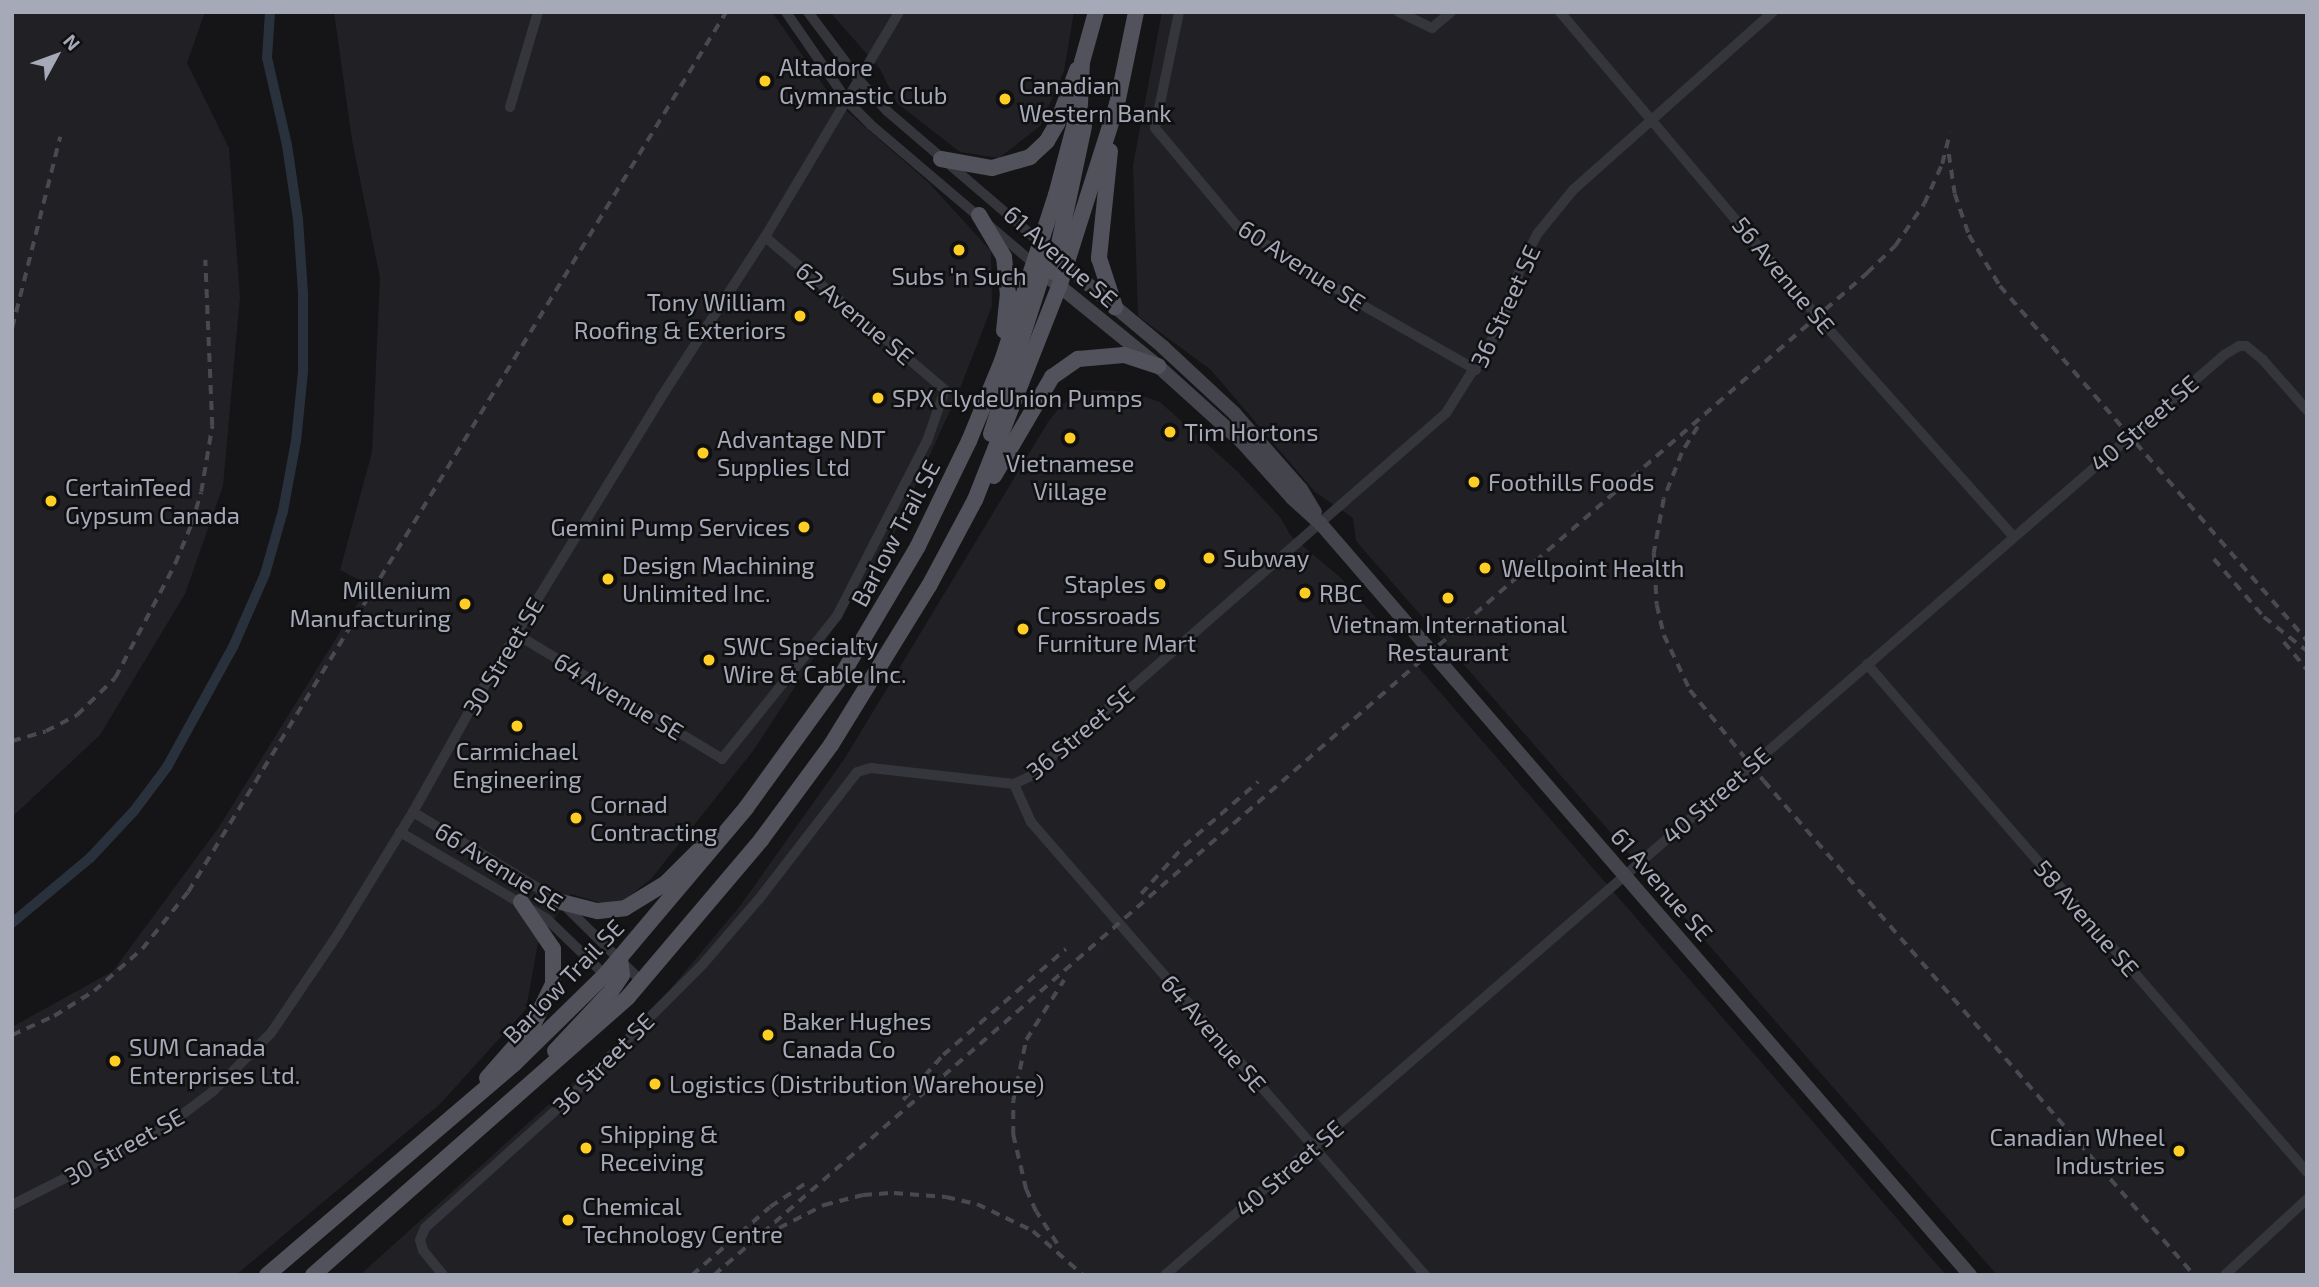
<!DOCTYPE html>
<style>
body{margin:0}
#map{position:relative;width:2319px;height:1287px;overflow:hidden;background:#151417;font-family:"Exo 2",sans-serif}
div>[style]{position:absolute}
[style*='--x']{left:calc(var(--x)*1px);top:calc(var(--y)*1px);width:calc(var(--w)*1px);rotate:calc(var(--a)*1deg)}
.built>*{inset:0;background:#212024}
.canal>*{height:10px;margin:-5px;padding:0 5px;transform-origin:5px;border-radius:5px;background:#29313c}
.street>*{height:10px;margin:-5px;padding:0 5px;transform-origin:5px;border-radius:5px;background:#35353c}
.secondary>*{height:14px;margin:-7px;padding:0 7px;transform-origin:7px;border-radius:7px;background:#43444c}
.primary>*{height:16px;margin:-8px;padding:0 8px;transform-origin:8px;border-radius:8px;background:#51525b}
.rail>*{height:3.5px;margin-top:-1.75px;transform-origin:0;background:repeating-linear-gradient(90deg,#484951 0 9px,transparent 0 16px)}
.dots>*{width:19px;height:19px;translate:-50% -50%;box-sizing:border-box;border:4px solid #100f11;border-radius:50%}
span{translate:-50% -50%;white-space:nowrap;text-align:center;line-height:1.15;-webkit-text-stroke:5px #100f11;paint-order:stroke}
.poi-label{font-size:24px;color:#a5a9b8}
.left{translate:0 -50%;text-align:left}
.right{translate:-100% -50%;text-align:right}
.street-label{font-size:24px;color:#a5a9b8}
.frame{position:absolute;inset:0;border:14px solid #a5a9b8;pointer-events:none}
.north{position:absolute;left:21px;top:21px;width:70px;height:70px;-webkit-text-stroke:5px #100f11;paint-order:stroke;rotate:49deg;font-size:19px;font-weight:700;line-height:28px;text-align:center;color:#a5a9b8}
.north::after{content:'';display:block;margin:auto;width:24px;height:32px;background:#a5a9b8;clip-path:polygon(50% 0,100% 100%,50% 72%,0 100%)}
</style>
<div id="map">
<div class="built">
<div style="clip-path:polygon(12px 12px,205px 12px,187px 63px,229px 148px,240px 297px,223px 486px,185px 594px,100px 735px,12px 817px)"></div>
<div style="clip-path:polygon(334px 12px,772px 12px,833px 99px,928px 182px,991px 251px,992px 306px,959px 391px,892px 538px,753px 751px,651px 879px,615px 907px,571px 894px,538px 943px,526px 1009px,440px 1104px,236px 1275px,12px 1275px,12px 1027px,113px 971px,219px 827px,369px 585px,340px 570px,372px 452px,380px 278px,352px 140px)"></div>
<div style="clip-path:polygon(830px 12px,1074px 12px,1064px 71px,1040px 126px,999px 158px,960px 152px,897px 103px,880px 69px)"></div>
<div style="clip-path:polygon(1162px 12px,2307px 12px,2307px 1275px,1997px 1275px,1356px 541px,1353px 518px,1315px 492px,1211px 370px,1138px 316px,1133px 165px)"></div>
<div style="clip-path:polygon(1095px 390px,1130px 392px,1160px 402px,1237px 471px,1280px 517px,1291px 536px,1341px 578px,1946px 1275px,360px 1275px,652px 1011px,740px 906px,845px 758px,1048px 422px,1062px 404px)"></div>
</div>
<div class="canal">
<div style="--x:12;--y:923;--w:102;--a:-39.8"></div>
<div style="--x:90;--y:858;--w:64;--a:-46.9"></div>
<div style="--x:134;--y:811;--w:55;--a:-53.1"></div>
<div style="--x:167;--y:767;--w:137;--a:-61.2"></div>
<div style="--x:233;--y:647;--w:80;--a:-66.3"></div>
<div style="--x:265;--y:574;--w:66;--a:-74.1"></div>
<div style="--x:283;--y:511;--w:71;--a:-79.5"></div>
<div style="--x:296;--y:441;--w:69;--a:-84.2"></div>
<div style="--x:303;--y:372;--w:79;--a:-90"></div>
<div style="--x:303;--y:293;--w:74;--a:-93.9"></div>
<div style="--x:298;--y:219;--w:75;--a:-98.5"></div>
<div style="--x:287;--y:145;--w:89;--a:-102.9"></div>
<div style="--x:267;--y:58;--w:46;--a:-86.3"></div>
</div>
<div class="street">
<div style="--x:786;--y:12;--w:109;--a:55.4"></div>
<div style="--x:848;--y:102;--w:33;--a:45"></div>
<div style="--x:871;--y:125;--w:213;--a:40.4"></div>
<div style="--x:808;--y:12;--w:85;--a:53.1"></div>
<div style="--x:859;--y:80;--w:42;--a:47.9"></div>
<div style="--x:887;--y:111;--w:203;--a:40.6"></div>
<div style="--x:1179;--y:12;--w:118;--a:101.7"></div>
<div style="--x:1155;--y:128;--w:128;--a:50.1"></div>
<div style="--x:1237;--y:226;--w:142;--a:32.3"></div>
<div style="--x:1357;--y:302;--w:137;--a:29.7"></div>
<div style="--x:1399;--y:12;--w:37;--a:26"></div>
<div style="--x:1432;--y:28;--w:25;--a:-40"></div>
<div style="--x:1560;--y:12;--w:398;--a:49.8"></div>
<div style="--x:1817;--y:316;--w:295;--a:48.3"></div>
<div style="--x:510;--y:107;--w:99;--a:-73.6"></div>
<div style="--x:516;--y:634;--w:241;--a:31.2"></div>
<div style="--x:722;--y:759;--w:184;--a:-51.2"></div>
<div style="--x:837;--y:616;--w:197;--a:-62.8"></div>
<div style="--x:927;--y:441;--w:54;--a:-70.6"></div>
<div style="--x:945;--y:390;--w:236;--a:-139.6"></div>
<div style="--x:1867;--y:664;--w:672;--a:49.1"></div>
<div style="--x:1014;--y:784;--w:42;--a:65.9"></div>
<div style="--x:1031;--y:822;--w:600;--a:48.98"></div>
<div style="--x:413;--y:812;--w:173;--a:31.3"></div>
<div style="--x:561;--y:902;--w:114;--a:44.6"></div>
<div style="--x:400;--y:832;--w:171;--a:30.6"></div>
<div style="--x:547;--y:919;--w:85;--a:44"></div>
<div style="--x:12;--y:1205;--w:173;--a:-26.9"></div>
<div style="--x:166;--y:1127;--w:58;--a:-37.3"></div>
<div style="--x:212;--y:1092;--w:83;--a:-45"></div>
<div style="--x:271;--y:1033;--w:120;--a:-55.9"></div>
<div style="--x:338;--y:934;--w:143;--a:-58.4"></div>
<div style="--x:413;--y:812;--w:125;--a:-60.8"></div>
<div style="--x:474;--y:703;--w:356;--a:-58.5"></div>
<div style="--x:660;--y:399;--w:193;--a:-57.1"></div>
<div style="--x:765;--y:237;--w:262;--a:-59.2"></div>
<div style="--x:443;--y:1275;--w:32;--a:-129"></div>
<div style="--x:423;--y:1250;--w:10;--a:-107"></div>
<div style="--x:420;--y:1240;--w:13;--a:-67"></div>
<div style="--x:425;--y:1228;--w:187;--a:-42"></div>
<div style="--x:564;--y:1103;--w:197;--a:-45"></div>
<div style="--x:703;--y:964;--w:86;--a:-49.3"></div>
<div style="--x:759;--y:899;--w:160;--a:-52.3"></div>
<div style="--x:857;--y:772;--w:15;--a:-16"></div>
<div style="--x:871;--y:768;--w:144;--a:6.4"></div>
<div style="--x:1014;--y:784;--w:17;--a:-25"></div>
<div style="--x:1029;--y:777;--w:554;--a:-41.12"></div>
<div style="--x:1446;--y:413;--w:99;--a:-57.8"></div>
<div style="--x:1499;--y:329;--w:72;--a:-70.6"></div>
<div style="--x:1523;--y:261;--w:32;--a:-62"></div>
<div style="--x:1538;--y:233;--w:55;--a:-50.9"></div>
<div style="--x:1573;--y:190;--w:268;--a:-41.7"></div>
<div style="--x:1165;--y:1275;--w:1403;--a:-40.98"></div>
<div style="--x:2224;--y:355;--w:17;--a:-31"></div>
<div style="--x:2239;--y:346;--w:7;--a:0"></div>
<div style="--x:2246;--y:346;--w:22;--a:39"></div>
<div style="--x:2263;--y:360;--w:67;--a:48.7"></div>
<div style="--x:2225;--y:1275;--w:112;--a:-42.8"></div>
</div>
<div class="secondary">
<div style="--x:1059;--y:260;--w:136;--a:39.9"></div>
<div style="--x:1163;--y:347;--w:98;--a:42.9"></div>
<div style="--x:1235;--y:414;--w:100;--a:48.7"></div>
<div style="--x:1301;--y:489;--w:27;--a:59"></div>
<div style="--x:1052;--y:280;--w:136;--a:39.1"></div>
<div style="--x:1158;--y:366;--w:113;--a:42.1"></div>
<div style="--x:1242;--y:442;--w:75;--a:48.2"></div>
<div style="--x:1292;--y:498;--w:38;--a:42"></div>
<div style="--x:1320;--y:523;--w:994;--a:49.16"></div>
</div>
<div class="primary">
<div style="--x:1110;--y:151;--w:108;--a:95.9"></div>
<div style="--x:1099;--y:258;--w:52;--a:71.9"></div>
<div style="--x:941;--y:159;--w:52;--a:10"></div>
<div style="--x:992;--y:168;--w:40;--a:-16"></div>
<div style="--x:1030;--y:157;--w:23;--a:-43"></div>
<div style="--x:1047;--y:141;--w:20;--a:-60"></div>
<div style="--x:1057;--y:124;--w:58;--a:-69.7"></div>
<div style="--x:979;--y:215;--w:49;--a:59.2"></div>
<div style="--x:1004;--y:257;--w:36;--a:84"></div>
<div style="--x:1008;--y:293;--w:38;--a:96"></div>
<div style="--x:1053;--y:272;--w:149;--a:-78"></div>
<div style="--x:991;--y:434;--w:161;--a:-72.2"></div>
<div style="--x:1040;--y:281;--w:25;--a:-74"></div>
<div style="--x:1047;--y:257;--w:5;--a:-112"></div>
<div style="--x:994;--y:476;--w:115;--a:-59.6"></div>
<div style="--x:1052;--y:377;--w:32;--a:-35"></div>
<div style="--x:1078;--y:359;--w:46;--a:-5"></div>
<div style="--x:1124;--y:355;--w:36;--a:18"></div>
<div style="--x:561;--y:902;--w:38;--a:14"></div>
<div style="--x:598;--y:911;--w:27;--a:-6"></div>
<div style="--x:625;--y:908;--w:48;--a:-31.4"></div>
<div style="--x:666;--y:883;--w:54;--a:-45"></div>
<div style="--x:555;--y:1051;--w:83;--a:-46.9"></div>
<div style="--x:612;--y:990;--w:18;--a:-56"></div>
<div style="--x:622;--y:975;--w:16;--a:-97"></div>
<div style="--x:487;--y:1078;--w:68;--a:-48.6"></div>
<div style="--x:532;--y:1027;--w:48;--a:-64"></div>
<div style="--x:553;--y:984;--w:35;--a:-90"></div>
<div style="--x:553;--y:949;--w:57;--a:-124.2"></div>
<div style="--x:267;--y:1275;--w:325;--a:-40.5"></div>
<div style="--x:514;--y:1064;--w:127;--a:-44.4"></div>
<div style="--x:605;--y:975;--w:219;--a:-49.8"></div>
<div style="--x:746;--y:808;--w:160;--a:-54.1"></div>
<div style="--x:840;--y:678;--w:153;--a:-59.4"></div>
<div style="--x:918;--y:546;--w:117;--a:-64.1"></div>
<div style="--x:969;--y:441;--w:87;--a:-67.6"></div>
<div style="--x:1002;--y:361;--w:175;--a:-72"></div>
<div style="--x:1056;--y:195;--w:94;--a:-75.2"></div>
<div style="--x:1080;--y:104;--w:42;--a:-87.3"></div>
<div style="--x:1082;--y:62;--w:52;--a:-74.4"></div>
<div style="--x:313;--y:1275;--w:420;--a:-41.4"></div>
<div style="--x:628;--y:997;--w:206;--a:-49.7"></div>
<div style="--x:761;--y:840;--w:118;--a:-53.6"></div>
<div style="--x:831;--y:745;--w:187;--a:-58.4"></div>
<div style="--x:929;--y:586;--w:98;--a:-61.9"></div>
<div style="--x:975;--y:500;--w:229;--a:-68.5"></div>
<div style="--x:1059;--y:287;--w:192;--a:-72.4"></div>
<div style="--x:1117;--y:104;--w:94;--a:-78.3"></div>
</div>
<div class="rail">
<div style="--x:1949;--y:154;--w:40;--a:81.5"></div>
<div style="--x:1955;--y:194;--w:43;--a:71.1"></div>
<div style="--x:1969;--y:235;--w:60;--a:58.7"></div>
<div style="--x:2000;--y:286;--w:469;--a:49.1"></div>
<div style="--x:12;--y:328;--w:197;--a:-75.9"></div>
<div style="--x:1698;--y:427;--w:31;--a:122"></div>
<div style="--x:1682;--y:453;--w:49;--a:111.4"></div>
<div style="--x:1664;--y:499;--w:55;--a:100.5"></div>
<div style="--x:1654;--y:553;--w:52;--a:86.7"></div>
<div style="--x:1657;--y:605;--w:31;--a:77"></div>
<div style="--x:1664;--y:635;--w:61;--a:64.7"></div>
<div style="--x:1690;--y:690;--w:117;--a:50.9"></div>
<div style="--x:1764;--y:781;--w:655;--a:48.96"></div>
<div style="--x:2214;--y:559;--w:77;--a:49.2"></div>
<div style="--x:2264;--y:617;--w:55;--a:38.3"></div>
<div style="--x:2284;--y:642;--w:35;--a:50"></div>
<div style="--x:12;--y:741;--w:35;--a:-16"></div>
<div style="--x:46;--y:731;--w:35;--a:-27"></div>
<div style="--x:77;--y:715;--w:53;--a:-44.2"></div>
<div style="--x:115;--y:678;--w:129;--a:-62.2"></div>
<div style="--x:175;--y:564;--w:42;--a:-67.7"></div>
<div style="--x:191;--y:525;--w:34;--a:-73"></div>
<div style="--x:201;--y:492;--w:67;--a:-80.5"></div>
<div style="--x:212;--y:426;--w:166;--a:-92.4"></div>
<div style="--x:1141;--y:894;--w:64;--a:-48.1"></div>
<div style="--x:1184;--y:846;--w:98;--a:-40.9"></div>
<div style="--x:12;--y:1035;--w:46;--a:-24.3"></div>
<div style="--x:54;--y:1016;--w:47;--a:-32"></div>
<div style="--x:94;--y:991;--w:64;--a:-41.2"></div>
<div style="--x:142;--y:949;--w:73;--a:-51.1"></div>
<div style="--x:188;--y:892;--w:1031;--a:-58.56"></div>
<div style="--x:903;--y:1100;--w:60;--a:-48.4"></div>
<div style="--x:943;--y:1055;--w:162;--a:-40.8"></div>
<div style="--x:779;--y:1228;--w:51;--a:-27.1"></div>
<div style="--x:824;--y:1205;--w:40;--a:-14.4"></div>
<div style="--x:863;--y:1195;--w:31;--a:-4"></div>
<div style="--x:894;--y:1193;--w:52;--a:4.4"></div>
<div style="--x:946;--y:1197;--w:32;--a:13"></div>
<div style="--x:977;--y:1204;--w:62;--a:25.7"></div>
<div style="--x:1033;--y:1231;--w:67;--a:41.3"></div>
<div style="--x:1057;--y:1244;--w:38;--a:-123"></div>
<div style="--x:1036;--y:1212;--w:24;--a:-114"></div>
<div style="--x:1026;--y:1190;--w:57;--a:-103.3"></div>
<div style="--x:1013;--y:1135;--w:34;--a:-90"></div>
<div style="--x:1013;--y:1101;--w:62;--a:-78"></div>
<div style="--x:1026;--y:1040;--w:71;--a:-57.7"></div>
<div style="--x:692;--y:1275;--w:103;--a:-41.1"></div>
<div style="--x:770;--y:1207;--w:47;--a:-33.7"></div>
<div style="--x:714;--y:1275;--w:1528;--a:-40.99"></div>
<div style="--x:1867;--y:273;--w:39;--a:-44"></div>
<div style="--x:1895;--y:246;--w:51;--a:-55.4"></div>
<div style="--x:1924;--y:204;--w:44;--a:-65.8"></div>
<div style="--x:1942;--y:164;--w:32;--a:-76"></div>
</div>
<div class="dots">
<div style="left:765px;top:81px;background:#ffce24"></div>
<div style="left:1005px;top:99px;background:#ffce24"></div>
<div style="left:959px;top:250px;background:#ffce24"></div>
<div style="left:800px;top:316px;background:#ffce24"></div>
<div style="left:878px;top:398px;background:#ffce24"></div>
<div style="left:1170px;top:432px;background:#ffce24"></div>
<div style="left:1070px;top:438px;background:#ffce24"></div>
<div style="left:703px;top:453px;background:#ffce24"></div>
<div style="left:1474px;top:482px;background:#ffce24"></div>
<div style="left:51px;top:501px;background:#ffce24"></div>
<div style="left:804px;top:527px;background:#ffce24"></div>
<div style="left:1209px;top:558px;background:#ffce24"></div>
<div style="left:1485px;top:568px;background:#ffce24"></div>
<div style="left:608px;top:579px;background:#ffce24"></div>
<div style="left:1160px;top:584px;background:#ffce24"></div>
<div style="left:1305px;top:593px;background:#ffce24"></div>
<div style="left:1448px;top:598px;background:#ffce24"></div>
<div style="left:465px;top:604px;background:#ffce24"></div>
<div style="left:1023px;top:629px;background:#ffce24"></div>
<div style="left:709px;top:660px;background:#ffce24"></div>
<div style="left:517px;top:726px;background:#ffce24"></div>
<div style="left:576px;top:818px;background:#ffce24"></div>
<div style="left:768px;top:1035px;background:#ffce24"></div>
<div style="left:115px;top:1061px;background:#ffce24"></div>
<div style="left:655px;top:1084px;background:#ffce24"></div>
<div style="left:586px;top:1148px;background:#ffce24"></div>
<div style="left:2179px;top:1151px;background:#ffce24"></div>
<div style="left:568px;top:1220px;background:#ffce24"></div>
</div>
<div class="poi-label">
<span class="left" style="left:779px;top:81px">Altadore<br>Gymnastic Club</span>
<span class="left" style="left:1019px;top:99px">Canadian<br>Western Bank</span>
<span style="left:959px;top:276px">Subs 'n Such</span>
<span class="right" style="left:786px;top:316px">Tony William<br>Roofing &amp; Exteriors</span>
<span class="left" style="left:892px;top:398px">SPX ClydeUnion Pumps</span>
<span class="left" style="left:1184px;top:432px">Tim Hortons</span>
<span class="left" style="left:717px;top:453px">Advantage NDT<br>Supplies Ltd</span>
<span style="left:1070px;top:477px">Vietnamese<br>Village</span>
<span class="left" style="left:1488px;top:482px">Foothills Foods</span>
<span class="left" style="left:65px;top:501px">CertainTeed<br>Gypsum Canada</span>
<span class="right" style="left:790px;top:527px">Gemini Pump Services</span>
<span class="left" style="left:1223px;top:558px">Subway</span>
<span class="left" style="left:622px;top:579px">Design Machining<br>Unlimited Inc.</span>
<span class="left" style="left:1501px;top:568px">Wellpoint Health</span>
<span class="right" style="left:1146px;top:584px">Staples</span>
<span class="right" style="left:451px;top:604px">Millenium<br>Manufacturing</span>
<span class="left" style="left:1319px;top:593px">RBC</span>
<span class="left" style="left:1037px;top:629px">Crossroads<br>Furniture Mart</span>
<span style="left:1448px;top:638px">Vietnam International<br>Restaurant</span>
<span class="left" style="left:723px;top:660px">SWC Specialty<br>Wire &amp; Cable Inc.</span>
<span style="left:517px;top:765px">Carmichael<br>Engineering</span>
<span class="left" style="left:590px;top:818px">Cornad<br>Contracting</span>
<span class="left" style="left:782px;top:1035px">Baker Hughes<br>Canada Co</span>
<span class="left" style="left:129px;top:1061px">SUM Canada<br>Enterprises Ltd.</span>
<span class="left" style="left:669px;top:1084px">Logistics (Distribution Warehouse)</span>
<span class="left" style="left:600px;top:1148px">Shipping &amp;<br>Receiving</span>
<span class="right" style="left:2165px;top:1151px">Canadian Wheel<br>Industries</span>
<span class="left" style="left:582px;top:1220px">Chemical<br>Technology Centre</span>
</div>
<div class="street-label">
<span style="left:1061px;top:256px;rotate:41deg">61 Avenue SE</span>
<span style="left:1302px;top:265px;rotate:33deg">60 Avenue SE</span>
<span style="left:1784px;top:275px;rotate:50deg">56 Avenue SE</span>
<span style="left:1505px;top:306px;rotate:-65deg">36 Street SE</span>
<span style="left:855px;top:313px;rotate:40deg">62 Avenue SE</span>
<span style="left:2144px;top:423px;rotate:-41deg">40 Street SE</span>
<span style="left:895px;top:533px;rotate:-62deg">Barlow Trail SE</span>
<span style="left:503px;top:656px;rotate:-59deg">30 Street SE</span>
<span style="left:619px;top:696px;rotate:31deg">64 Avenue SE</span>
<span style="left:1080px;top:732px;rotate:-40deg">36 Street SE</span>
<span style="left:1716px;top:795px;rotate:-41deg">40 Street SE</span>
<span style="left:499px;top:866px;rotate:32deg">66 Avenue SE</span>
<span style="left:1662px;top:884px;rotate:49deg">61 Avenue SE</span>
<span style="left:2087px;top:918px;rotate:49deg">58 Avenue SE</span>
<span style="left:563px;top:981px;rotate:-46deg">Barlow Trail SE</span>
<span style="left:1214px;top:1033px;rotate:49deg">64 Avenue SE</span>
<span style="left:603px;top:1063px;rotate:-45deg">36 Street SE</span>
<span style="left:124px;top:1146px;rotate:-29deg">30 Street SE</span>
<span style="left:1289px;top:1168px;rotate:-41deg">40 Street SE</span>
</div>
<div class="frame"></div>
<div class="north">N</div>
</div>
